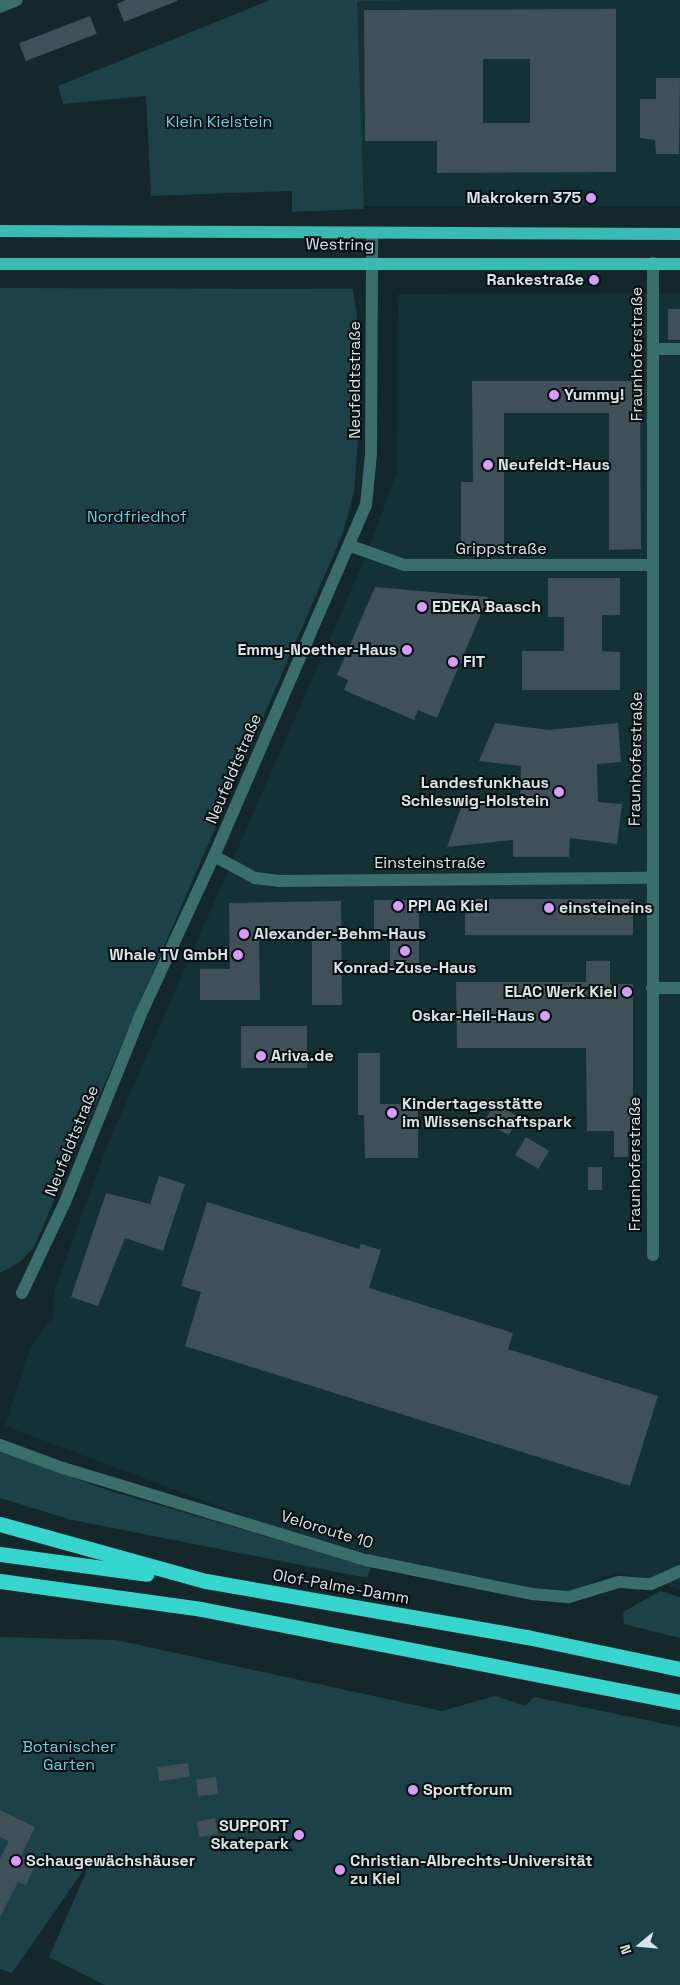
<!DOCTYPE html>
<meta charset="utf-8">
<style>
body{margin:0}
#map{position:relative;width:680px;height:1985px;overflow:hidden;background:#14272a;font-family:"Space Grotesk",sans-serif}
div>[style]{position:absolute}
[style*='--x']{left:calc(var(--x)*1px);top:calc(var(--y)*1px);width:calc(var(--w)*1px);rotate:calc(var(--a)*1deg)}
.built>*{inset:0;background:#143136;transform-origin:0 0}
.green>*{inset:0;background:#1c4148}
.building>*{inset:0;background:#3f5058;transform-origin:0 0}
.minor>*{height:12px;margin:-6px;padding:0 6px;transform-origin:6px;border-radius:6px;background:#396e6b}
.major>*{height:12px;margin:-6px;padding:0 6px;transform-origin:6px;border-radius:6px;background:#3bb9b3}
.highway>*{height:15px;margin:-7.5px;padding:0 7.5px;transform-origin:7.5px;border-radius:7.5px;background:#36d6cf}
.dots>*{width:14px;height:14px;translate:-50% -50%;box-sizing:border-box;border:2px solid #060e10;border-radius:50%}
span{translate:-50% -50%;white-space:nowrap;text-align:center;line-height:1.15;-webkit-text-stroke:4px #060e10;paint-order:stroke}
.park-label{font-size:16px;color:#6dd1e3}
.poi-label{font-size:16px;color:#dae6e8;font-weight:700}
.right{translate:-100% -50%;text-align:right}
.left{translate:0 -50%;text-align:left}
.street-label{font-size:16px;color:#dae6e8}
.north{position:absolute;left:615px;top:1920px;width:50px;height:50px;-webkit-text-stroke:4px #060e10;paint-order:stroke;rotate:253deg;font-size:14px;font-weight:700;line-height:20px;text-align:center;color:#dae6e8}
.north::after{content:'';display:block;margin:auto;width:18px;height:22px;background:#dae6e8;clip-path:polygon(50% 0,100% 100%,50% 72%,0 100%)}
</style>
<div id="map">
<div class="built">
<div style="left:680px;top:0;width:206px;height:323px;rotate:90deg"></div>
<div style="clip-path:polygon(680px 293px,680px 1589px,618px 1572px,570px 1591px,549px 1592px,391px 1560px,269px 1525px,5px 1426px,31px 1346px,53px 1317px,54px 1292px,107px 1146px,363px 563px,397px 472px,398px 294px)"></div>
</div>
<div class="green">
<div style="clip-path:polygon(270px 0,429px 0,357px 1px,364px 209px,292px 212px,292px 191px,151px 196px,146px 96px,63px 104px,58px 86px)"></div>
<div style="clip-path:polygon(0 288px,353px 289px,357px 318px,358px 439px,354px 492px,343px 533px,34px 1247px,20px 1262px,0 1273px)"></div>
<div style="clip-path:polygon(0 1450px,107px 1490px,371px 1567px,367px 1578px,72px 1520px,0 1498px)"></div>
<div style="clip-path:polygon(660px 1591px,680px 1597px,680px 1638px,624px 1624px,623px 1612px)"></div>
<div style="clip-path:polygon(0 1637px,116px 1640px,442px 1711px,495px 1696px,525px 1706px,534px 1697px,680px 1727px,680px 1985px,105px 1985px,49px 1957px,92px 1858px,12px 1973px,0 1969px)"></div>
</div>
<div class="building">
<div style="clip-path:polygon(126px 0,177px 0,177px 1px,124px 22px,117px 4px)"></div>
<div style="clip-path:polygon(evenodd,616px 9px,616px 172px,437px 173px,437px 141px,365px 141px,364px 10px,616px 9px,483px 59px,530px 59px,530px 123px,483px 123px,483px 59px)"></div>
<div style="left:90px;top:16px;width:19px;height:76px;rotate:69deg"></div>
<div style="clip-path:polygon(656px 78px,680px 78px,679px 154px,656px 154px,655px 140px,640px 138px,640px 99px,656px 99px)"></div>
<div style="left:668px;top:309px;width:12px;height:31px"></div>
<div style="clip-path:polygon(472px 381px,640px 381px,641px 549px,609px 550px,609px 413px,504px 413px,504px 550px,461px 550px,461px 482px,473px 482px)"></div>
<div style="clip-path:polygon(548px 578px,620px 578px,620px 615px,602px 615px,602px 651px,620px 652px,620px 690px,522px 690px,522px 651px,564px 651px,564px 617px,548px 617px)"></div>
<div style="clip-path:polygon(375px 587px,488px 597px,437px 718px,418px 710px,414px 720px,344px 690px,348px 680px,337px 675px)"></div>
<div style="clip-path:polygon(495px 723px,549px 730px,618px 723px,621px 762px,597px 764px,598px 802px,622px 804px,617px 844px,570px 838px,569px 857px,513px 857px,513px 840px,447px 847px,462px 805px,520px 799px,521px 766px,479px 761px)"></div>
<div style="left:465px;top:899px;width:168px;height:36px"></div>
<div style="clip-path:polygon(374px 900px,419px 900px,419px 972px,390px 972px,390px 930px,374px 930px)"></div>
<div style="clip-path:polygon(341px 901px,342px 1005px,312px 1005px,312px 934px,259px 935px,260px 1000px,200px 1000px,200px 969px,230px 969px,229px 903px)"></div>
<div style="clip-path:polygon(586px 961px,610px 961px,610px 984px,633px 984px,633px 1131px,628px 1131px,628px 1157px,614px 1157px,614px 1131px,587px 1131px,586px 1048px,457px 1048px,456px 982px,586px 982px)"></div>
<div style="left:307px;top:1026px;width:42px;height:66px;rotate:90deg"></div>
<div style="clip-path:polygon(358px 1053px,380px 1053px,380px 1104px,418px 1104px,418px 1158px,365px 1158px,364px 1115px,358px 1115px)"></div>
<div style="left:495px;top:1103px;width:28px;height:21px;rotate:30deg"></div>
<div style="left:526px;top:1137px;width:27px;height:21px;rotate:31deg"></div>
<div style="left:588px;top:1167px;width:14px;height:23px"></div>
<div style="clip-path:polygon(159px 1176px,185px 1184px,163px 1251px,125px 1238px,98px 1306px,71px 1297px,106px 1193px,150px 1204px)"></div>
<div style="clip-path:polygon(207px 1202px,359px 1249px,361px 1244px,381px 1250px,369px 1288px,513px 1333px,508px 1349px,658px 1396px,630px 1486px,185px 1346px,201px 1292px,181px 1286px)"></div>
<div style="left:188px;top:1763px;width:14px;height:31px;rotate:82deg"></div>
<div style="left:216px;top:1777px;width:17px;height:20px;rotate:83deg"></div>
<div style="clip-path:polygon(0 1810px,35px 1827px,21px 1856px,36px 1863px,26px 1885px,18px 1882px,0 1917px,0 1859px,9px 1841px,0 1837px)"></div>
<div style="left:215px;top:1818px;width:16px;height:19px;rotate:79deg"></div>
</div>
<div class="minor">
<div style="--x:0;--y:7;--w:18;--a:-22"></div>
<div style="--x:654;--y:349;--w:26;--a:0"></div>
<div style="--x:351;--y:546;--w:56;--a:19.7"></div>
<div style="--x:404;--y:565;--w:249;--a:0"></div>
<div style="--x:214;--y:856;--w:47;--a:28.2"></div>
<div style="--x:255;--y:878;--w:25;--a:7"></div>
<div style="--x:280;--y:881;--w:371;--a:-0.5"></div>
<div style="--x:652;--y:988;--w:28;--a:0"></div>
<div style="--x:653;--y:1255;--w:992;--a:-90"></div>
<div style="--x:22;--y:1293;--w:101;--a:-64.7"></div>
<div style="--x:65;--y:1202;--w:201;--a:-68"></div>
<div style="--x:140;--y:1016;--w:176;--a:-65.2"></div>
<div style="--x:214;--y:856;--w:382;--a:-66.6"></div>
<div style="--x:366;--y:505;--w:51;--a:-84.4"></div>
<div style="--x:371;--y:454;--w:219;--a:-89.7"></div>
<div style="--x:0;--y:1445;--w:67;--a:20.1"></div>
<div style="--x:63;--y:1468;--w:317;--a:16.9"></div>
<div style="--x:366;--y:1560;--w:169;--a:11.6"></div>
<div style="--x:532;--y:1594;--w:37;--a:5"></div>
<div style="--x:569;--y:1597;--w:52;--a:-16.7"></div>
<div style="--x:619;--y:1582;--w:32;--a:4"></div>
<div style="--x:651;--y:1584;--w:32;--a:-24"></div>
</div>
<div class="major">
<div style="--x:0;--y:231;--w:680;--a:0.25"></div>
<div style="--x:0;--y:264;--w:680;--a:0"></div>
</div>
<div class="highway">
<div style="--x:0;--y:1524;--w:214;--a:15.5"></div>
<div style="--x:206;--y:1581;--w:326;--a:9.9"></div>
<div style="--x:527;--y:1637;--w:156;--a:11.8"></div>
<div style="--x:0;--y:1554;--w:148;--a:7.7"></div>
<div style="--x:0;--y:1581;--w:203;--a:7.9"></div>
<div style="--x:201;--y:1609;--w:488;--a:11"></div>
</div>
<div class="dots">
<div style="left:591px;top:198px;background:#d89bf8"></div>
<div style="left:594px;top:280px;background:#d89bf8"></div>
<div style="left:554px;top:395px;background:#d89bf8"></div>
<div style="left:488px;top:465px;background:#d89bf8"></div>
<div style="left:422px;top:607px;background:#d89bf8"></div>
<div style="left:407px;top:650px;background:#d89bf8"></div>
<div style="left:453px;top:662px;background:#d89bf8"></div>
<div style="left:559px;top:792px;background:#d89bf8"></div>
<div style="left:398px;top:906px;background:#d89bf8"></div>
<div style="left:549px;top:908px;background:#d89bf8"></div>
<div style="left:244px;top:934px;background:#d89bf8"></div>
<div style="left:405px;top:951px;background:#d89bf8"></div>
<div style="left:238px;top:955px;background:#d89bf8"></div>
<div style="left:627px;top:992px;background:#d89bf8"></div>
<div style="left:545px;top:1016px;background:#d89bf8"></div>
<div style="left:261px;top:1056px;background:#d89bf8"></div>
<div style="left:392px;top:1113px;background:#d89bf8"></div>
<div style="left:413px;top:1790px;background:#d89bf8"></div>
<div style="left:299px;top:1835px;background:#d89bf8"></div>
<div style="left:16px;top:1861px;background:#d89bf8"></div>
<div style="left:340px;top:1870px;background:#d89bf8"></div>
</div>
<div class="park-label">
<span style="left:219px;top:122px">Klein Kielstein</span>
<span style="left:137px;top:517px">Nordfriedhof</span>
<span style="left:69px;top:1756px">Botanischer<br>Garten</span>
</div>
<div class="poi-label">
<span class="right" style="left:581px;top:198px">Makrokern 375</span>
<span class="right" style="left:584px;top:280px">Rankestraße</span>
<span class="left" style="left:564px;top:395px">Yummy!</span>
<span class="left" style="left:498px;top:465px">Neufeldt-Haus</span>
<span class="left" style="left:432px;top:607px">EDEKA Baasch</span>
<span class="right" style="left:397px;top:650px">Emmy-Noether-Haus</span>
<span class="left" style="left:463px;top:662px">FIT</span>
<span class="right" style="left:549px;top:792px">Landesfunkhaus<br>Schleswig-Holstein</span>
<span class="left" style="left:408px;top:906px">PPI AG Kiel</span>
<span class="left" style="left:559px;top:908px">einsteineins</span>
<span class="left" style="left:254px;top:934px">Alexander-Behm-Haus</span>
<span class="right" style="left:228px;top:955px">Whale TV GmbH</span>
<span style="left:405px;top:968px">Konrad-Zuse-Haus</span>
<span class="right" style="left:617px;top:992px">ELAC Werk Kiel</span>
<span class="right" style="left:535px;top:1016px">Oskar-Heil-Haus</span>
<span class="left" style="left:271px;top:1056px">Ariva.de</span>
<span class="left" style="left:402px;top:1113px">Kindertagesstätte<br>im Wissenschaftspark</span>
<span class="left" style="left:423px;top:1790px">Sportforum</span>
<span class="right" style="left:289px;top:1835px">SUPPORT<br>Skatepark</span>
<span class="left" style="left:26px;top:1861px">Schaugewächshäuser</span>
<span class="left" style="left:350px;top:1870px">Christian-Albrechts-Universität<br>zu Kiel</span>
</div>
<div class="street-label">
<span style="left:340px;top:245px;rotate:1deg">Westring</span>
<span style="left:637px;top:354px;rotate:-90deg">Fraunhoferstraße</span>
<span style="left:355px;top:380px;rotate:-90deg">Neufeldtstraße</span>
<span style="left:501px;top:549px">Grippstraße</span>
<span style="left:636px;top:759px;rotate:-89deg">Fraunhoferstraße</span>
<span style="left:234px;top:769px;rotate:-67deg">Neufeldtstraße</span>
<span style="left:430px;top:863px">Einsteinstraße</span>
<span style="left:72px;top:1141px;rotate:-68deg">Neufeldtstraße</span>
<span style="left:635px;top:1164px;rotate:-90deg">Fraunhoferstraße</span>
<span style="left:327px;top:1530px;rotate:17deg">Veloroute 10</span>
<span style="left:341px;top:1587px;rotate:10deg">Olof-Palme-Damm</span>
</div>
<div class="north">N</div>
</div>
